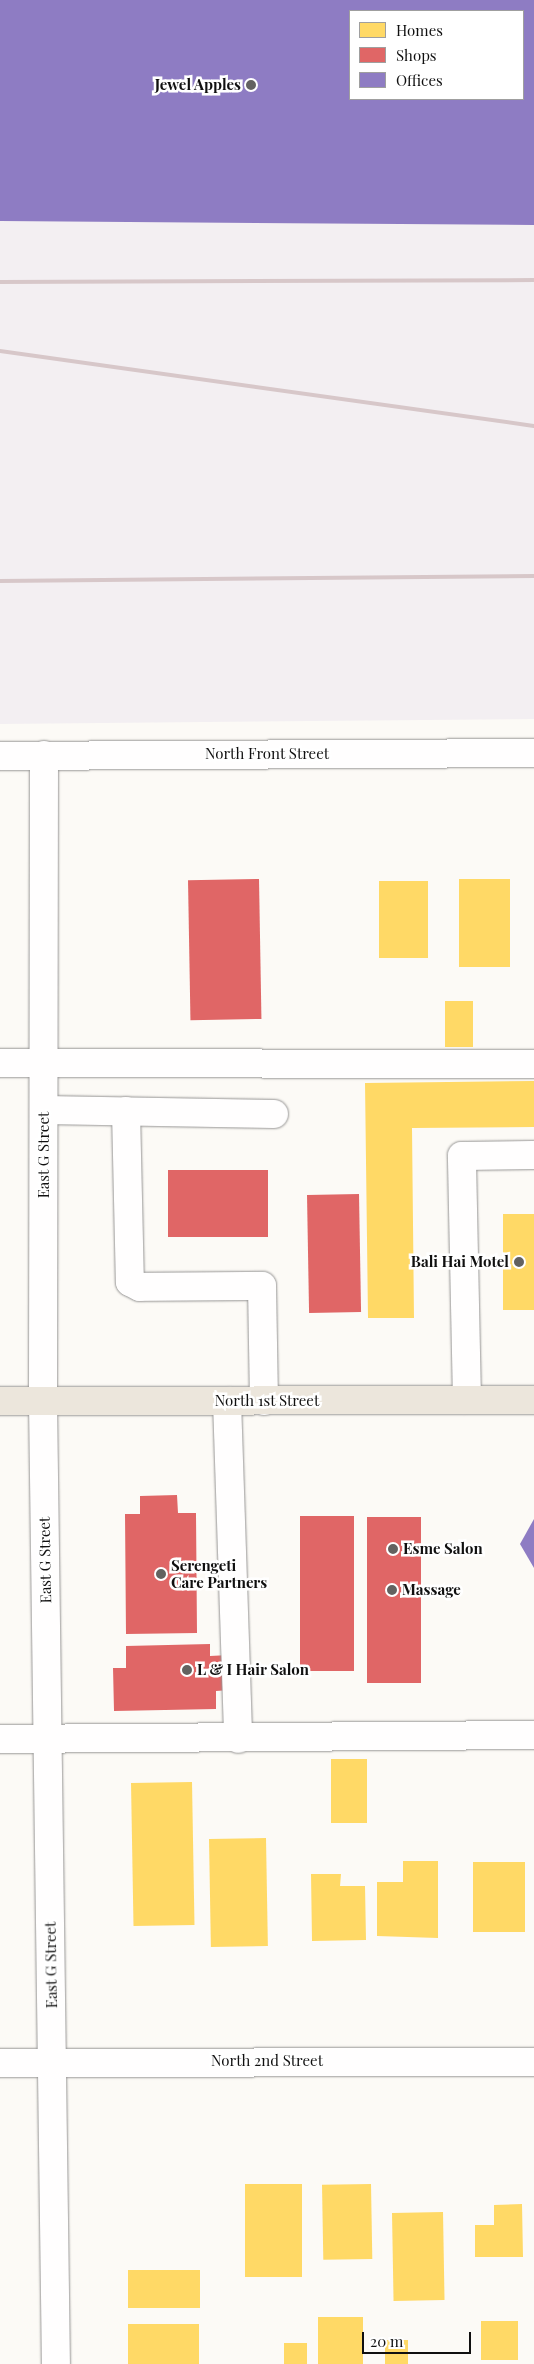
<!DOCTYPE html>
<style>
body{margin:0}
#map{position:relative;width:534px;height:2364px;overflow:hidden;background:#fcfaf6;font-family:"Playfair Display",serif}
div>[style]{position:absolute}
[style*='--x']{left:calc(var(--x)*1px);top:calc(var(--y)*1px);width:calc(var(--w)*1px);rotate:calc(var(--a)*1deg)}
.industrial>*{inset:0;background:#f3eff2}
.homes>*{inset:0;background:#ffd966;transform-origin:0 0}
.shops>*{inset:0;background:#e06666;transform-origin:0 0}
.offices>*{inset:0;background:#8e7cc3}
.roads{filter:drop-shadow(0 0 1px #969594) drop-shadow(0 0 1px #969594)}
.minor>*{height:28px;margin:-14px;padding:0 14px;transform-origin:14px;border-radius:14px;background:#fffefe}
.major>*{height:28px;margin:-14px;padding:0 14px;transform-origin:14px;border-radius:14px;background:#ece6dc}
.rail>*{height:4px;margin:-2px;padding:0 2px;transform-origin:2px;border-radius:2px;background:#d7c7c9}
.dots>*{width:14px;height:14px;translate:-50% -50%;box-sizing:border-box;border:2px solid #fff;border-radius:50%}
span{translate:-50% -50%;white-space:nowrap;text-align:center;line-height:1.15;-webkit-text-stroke:5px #fff;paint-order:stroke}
.poi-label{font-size:15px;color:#101010;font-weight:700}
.right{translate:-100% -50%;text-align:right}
.left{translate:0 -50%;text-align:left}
.street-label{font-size:15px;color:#101010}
.legend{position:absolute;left:349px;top:10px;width:175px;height:90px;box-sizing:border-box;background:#fff;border:1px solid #9f9f9f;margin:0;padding:6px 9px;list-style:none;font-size:15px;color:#101010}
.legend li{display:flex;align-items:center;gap:10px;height:25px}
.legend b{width:25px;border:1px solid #9f9f9f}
.scale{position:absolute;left:362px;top:2332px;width:109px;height:22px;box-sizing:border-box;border:2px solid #101010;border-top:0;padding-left:6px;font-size:15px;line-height:18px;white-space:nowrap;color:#101010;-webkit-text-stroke:4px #fff;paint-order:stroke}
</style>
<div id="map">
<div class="industrial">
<div style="clip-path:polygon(evenodd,0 0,534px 0,534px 719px,0 724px,0 0,350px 11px,523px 11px,523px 99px,350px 99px,350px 11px)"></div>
</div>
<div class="homes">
<div style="left:459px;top:879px;width:51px;height:88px"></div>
<div style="left:379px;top:881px;width:49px;height:77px"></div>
<div style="left:445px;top:1001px;width:28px;height:46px"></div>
<div style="clip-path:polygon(534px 1081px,534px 1127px,412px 1128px,414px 1318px,368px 1318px,365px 1083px)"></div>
<div style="left:503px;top:1214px;width:31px;height:96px"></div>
<div style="left:367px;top:1759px;width:64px;height:36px;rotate:90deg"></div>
<div style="left:192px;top:1782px;width:143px;height:61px;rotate:89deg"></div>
<div style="left:266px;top:1838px;width:108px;height:57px;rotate:89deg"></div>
<div style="clip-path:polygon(403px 1861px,438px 1861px,438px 1938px,377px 1936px,377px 1882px,403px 1882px)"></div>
<div style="left:525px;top:1862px;width:70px;height:52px;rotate:90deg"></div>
<div style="clip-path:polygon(311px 1874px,341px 1874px,340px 1886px,365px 1886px,366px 1940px,312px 1941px)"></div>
<div style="left:245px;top:2184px;width:57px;height:93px"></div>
<div style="left:371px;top:2184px;width:75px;height:49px;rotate:89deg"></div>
<div style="clip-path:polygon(522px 2204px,523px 2257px,475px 2257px,475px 2225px,494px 2225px,494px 2205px)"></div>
<div style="left:443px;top:2212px;width:88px;height:51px;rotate:89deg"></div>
<div style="left:128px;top:2270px;width:72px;height:38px"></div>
<div style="left:318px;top:2317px;width:45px;height:47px"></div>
<div style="left:518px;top:2321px;width:39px;height:37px;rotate:90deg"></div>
<div style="left:199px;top:2324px;width:40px;height:71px;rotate:90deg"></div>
<div style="left:385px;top:2340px;width:23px;height:24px"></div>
<div style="left:284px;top:2343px;width:23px;height:21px"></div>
</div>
<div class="shops">
<div style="left:259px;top:879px;width:140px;height:71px;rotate:89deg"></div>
<div style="left:268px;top:1170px;width:67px;height:100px;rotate:90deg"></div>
<div style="left:359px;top:1194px;width:118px;height:52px;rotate:89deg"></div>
<div style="clip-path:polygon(177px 1495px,178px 1513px,196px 1513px,197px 1633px,126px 1634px,125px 1514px,140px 1514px,140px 1496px)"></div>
<div style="left:354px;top:1516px;width:155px;height:54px;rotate:90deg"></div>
<div style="left:367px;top:1517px;width:54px;height:166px"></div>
<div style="clip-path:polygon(210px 1644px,210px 1656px,229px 1655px,230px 1690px,216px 1691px,216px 1709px,114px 1711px,113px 1668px,126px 1668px,126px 1646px)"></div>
</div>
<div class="offices">
<div style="clip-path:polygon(evenodd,0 0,534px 0,534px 225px,0 221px,0 0,350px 11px,523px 11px,523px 99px,350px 99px,350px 11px)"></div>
<div style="clip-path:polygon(534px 1519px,534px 1568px,520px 1544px)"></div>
</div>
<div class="roads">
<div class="minor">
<div style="--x:44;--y:755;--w:647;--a:90.09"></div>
<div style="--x:43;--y:1402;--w:962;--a:89.23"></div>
<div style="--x:0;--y:756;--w:534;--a:-0.32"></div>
<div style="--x:0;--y:1063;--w:534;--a:0.11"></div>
<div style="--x:44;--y:1110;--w:230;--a:1"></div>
<div style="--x:126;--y:1111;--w:171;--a:88.7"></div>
<div style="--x:130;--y:1282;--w:11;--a:27"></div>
<div style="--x:140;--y:1287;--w:122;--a:-0.5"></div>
<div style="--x:262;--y:1286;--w:115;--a:89"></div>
<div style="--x:467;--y:1400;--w:244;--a:-91.2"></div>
<div style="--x:462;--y:1156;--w:72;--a:-0.8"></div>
<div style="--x:227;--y:1401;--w:338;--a:88.1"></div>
<div style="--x:0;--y:1739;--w:534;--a:-0.43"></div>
<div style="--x:0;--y:2063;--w:534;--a:-0.11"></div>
</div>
<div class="major">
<div style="--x:0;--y:1401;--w:534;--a:-0.11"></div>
</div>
</div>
<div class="rail">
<div style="--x:0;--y:282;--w:534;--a:-0.21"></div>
<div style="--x:0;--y:351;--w:539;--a:7.99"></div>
<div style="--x:0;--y:581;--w:534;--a:-0.54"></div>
</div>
<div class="dots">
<div style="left:251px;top:85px;background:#636260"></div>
<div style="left:519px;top:1262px;background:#636260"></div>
<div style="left:393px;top:1549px;background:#636260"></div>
<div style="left:161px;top:1574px;background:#636260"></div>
<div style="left:392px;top:1590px;background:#636260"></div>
<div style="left:187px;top:1670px;background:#636260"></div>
</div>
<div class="poi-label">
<span class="right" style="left:241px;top:85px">Jewel Apples</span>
<span class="right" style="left:509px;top:1262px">Bali Hai Motel</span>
<span class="left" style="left:403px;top:1549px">Esme Salon</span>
<span class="left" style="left:171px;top:1574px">Serengeti<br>Care Partners</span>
<span class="left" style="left:402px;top:1590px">Massage</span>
<span class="left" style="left:197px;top:1670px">L &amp; I Hair Salon</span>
</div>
<div class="street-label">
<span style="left:267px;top:754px">North Front Street</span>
<span style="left:44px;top:1155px;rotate:-90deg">East G Street</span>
<span style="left:267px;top:1401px">North 1st Street</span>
<span style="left:45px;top:1560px;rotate:-91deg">East G Street</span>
<span style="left:51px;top:1965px;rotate:-91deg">East G Street</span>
<span style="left:267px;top:2061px">North 2nd Street</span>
</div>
<ul class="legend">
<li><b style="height:14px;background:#ffd966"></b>Homes</li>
<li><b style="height:14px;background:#e06666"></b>Shops</li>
<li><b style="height:14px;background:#8e7cc3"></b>Offices</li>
</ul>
<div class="scale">20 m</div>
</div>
